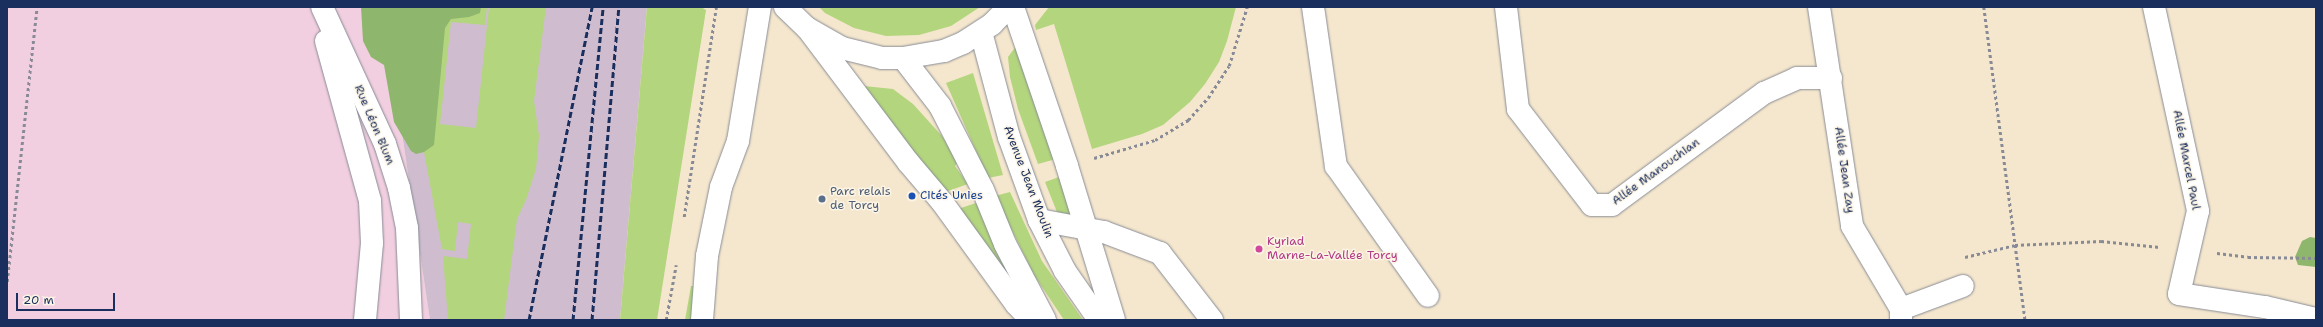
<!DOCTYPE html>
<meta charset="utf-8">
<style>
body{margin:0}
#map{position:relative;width:2323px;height:327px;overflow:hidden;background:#f5e7cd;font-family:"Shantell Sans",sans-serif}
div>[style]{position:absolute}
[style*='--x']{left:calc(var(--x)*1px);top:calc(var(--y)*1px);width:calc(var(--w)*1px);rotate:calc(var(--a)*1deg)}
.built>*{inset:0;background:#f2cfe0}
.industrial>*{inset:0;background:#cfbdcf}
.green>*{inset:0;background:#b3d57d}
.forest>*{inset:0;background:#8eb66c}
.path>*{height:2.5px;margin-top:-1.25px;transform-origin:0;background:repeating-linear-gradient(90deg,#888b96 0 3px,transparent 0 6px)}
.roads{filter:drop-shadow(0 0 1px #888b96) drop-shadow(0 0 1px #888b96)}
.minor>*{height:22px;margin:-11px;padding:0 11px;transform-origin:11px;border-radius:11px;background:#fff}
.rail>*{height:3px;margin-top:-1.5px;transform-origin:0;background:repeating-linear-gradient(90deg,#1b2f5e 0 6px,transparent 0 9px)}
.dots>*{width:11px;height:11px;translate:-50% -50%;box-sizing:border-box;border:2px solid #fcf5e5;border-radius:50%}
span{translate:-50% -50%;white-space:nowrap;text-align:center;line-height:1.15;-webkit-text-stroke:3px #fcf5e5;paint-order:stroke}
.street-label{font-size:12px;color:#1b2f5e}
.service-label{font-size:12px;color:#4e5e75}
.left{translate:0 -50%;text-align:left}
.transit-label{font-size:12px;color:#164399}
.hotel-label{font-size:12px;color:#b23c85}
.frame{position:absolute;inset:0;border:8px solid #1b2f5e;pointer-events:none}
.scale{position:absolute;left:16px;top:293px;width:99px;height:18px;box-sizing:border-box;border:2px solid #1b2f5e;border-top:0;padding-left:5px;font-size:12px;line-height:14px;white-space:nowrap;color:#1b2f5e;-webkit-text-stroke:3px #fcf5e5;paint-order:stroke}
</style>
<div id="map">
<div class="built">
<div style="clip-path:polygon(7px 7px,408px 7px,394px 80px,430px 320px,7px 320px)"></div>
</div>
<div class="industrial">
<div style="clip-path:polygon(408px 7px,647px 7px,620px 320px,430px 320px,394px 80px)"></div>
</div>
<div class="green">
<div style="clip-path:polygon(422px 7px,487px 7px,485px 25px,451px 22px,440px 124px,476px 128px,489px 7px,546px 7px,534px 101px,539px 136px,536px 169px,526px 200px,517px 219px,504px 320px,448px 320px,443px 256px,467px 259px,471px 224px,458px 222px,455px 251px,442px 249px,424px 152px)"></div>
<div style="clip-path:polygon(647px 7px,701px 7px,706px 10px,657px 320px,620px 320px)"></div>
<div style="clip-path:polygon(819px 7px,980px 7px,951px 26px,919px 35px,886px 36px,854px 28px,825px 13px)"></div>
<div style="clip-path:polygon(1049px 7px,1236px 7px,1227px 41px,1219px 62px,1205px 84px,1190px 102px,1163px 125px,1142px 134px,1092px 149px,1054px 24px,1036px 30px,1035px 25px)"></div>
<div style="clip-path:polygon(1020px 41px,1056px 159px,1038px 164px,1018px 109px,1010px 77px,1008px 57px)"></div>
<div style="clip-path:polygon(973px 73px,1003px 175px,988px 178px,946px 83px)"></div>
<div style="clip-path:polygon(864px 86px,893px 89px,913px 104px,942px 136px,958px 162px,955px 166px,968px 184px,945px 192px)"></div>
<div style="clip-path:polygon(1062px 176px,1073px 211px,1070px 215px,1057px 212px,1045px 182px)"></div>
<div style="clip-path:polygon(1010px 192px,1042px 261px,1083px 320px,1064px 320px,1034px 275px,995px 196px)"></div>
<div style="clip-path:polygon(976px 203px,978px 204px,1009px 275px,958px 209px)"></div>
<div style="clip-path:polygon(691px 286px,694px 286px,694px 320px,685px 320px)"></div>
</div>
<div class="forest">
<div style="clip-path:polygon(361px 7px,481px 7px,480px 13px,469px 17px,451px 19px,445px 28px,434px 145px,424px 152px,416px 154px,411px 151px,394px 122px,384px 65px,371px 57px,363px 41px)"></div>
<div style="clip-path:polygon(2310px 237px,2316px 238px,2316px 267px,2298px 265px,2295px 257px,2302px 241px)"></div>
</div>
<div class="path">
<div style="--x:1984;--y:7;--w:316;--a:82.5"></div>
<div style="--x:1094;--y:158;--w:64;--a:-16.4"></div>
<div style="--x:1155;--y:140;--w:39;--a:-31"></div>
<div style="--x:1188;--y:120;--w:30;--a:-48"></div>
<div style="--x:1208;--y:98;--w:38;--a:-57"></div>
<div style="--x:1229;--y:66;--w:62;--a:-73"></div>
<div style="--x:684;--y:217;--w:212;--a:-81.3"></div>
<div style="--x:2217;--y:253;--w:31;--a:7"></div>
<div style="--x:2248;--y:257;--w:68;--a:0.8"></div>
<div style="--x:1965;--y:257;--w:51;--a:-13.5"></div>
<div style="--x:2015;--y:245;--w:86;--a:-2.7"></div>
<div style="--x:2101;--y:241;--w:59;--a:5.8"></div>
<div style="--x:7;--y:282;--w:277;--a:-83.8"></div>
<div style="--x:666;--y:320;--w:56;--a:-79.7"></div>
</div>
<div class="roads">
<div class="minor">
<div style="--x:322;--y:7;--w:151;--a:65.3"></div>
<div style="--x:385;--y:144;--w:46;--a:72.3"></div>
<div style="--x:399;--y:188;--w:41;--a:78.7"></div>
<div style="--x:407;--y:228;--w:92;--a:87.5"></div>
<div style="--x:785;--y:7;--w:30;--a:44"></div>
<div style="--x:807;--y:28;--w:40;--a:29.7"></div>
<div style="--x:842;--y:48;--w:41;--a:14"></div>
<div style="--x:882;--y:58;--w:21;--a:0"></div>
<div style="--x:903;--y:58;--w:42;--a:-9.7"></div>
<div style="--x:944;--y:51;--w:21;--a:-23"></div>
<div style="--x:963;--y:43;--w:35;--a:-33"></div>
<div style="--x:992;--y:24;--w:24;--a:-45"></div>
<div style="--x:1013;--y:7;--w:168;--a:71.2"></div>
<div style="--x:1067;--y:166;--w:161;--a:73"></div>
<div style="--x:1313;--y:7;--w:161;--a:81.8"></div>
<div style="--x:1336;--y:166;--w:159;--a:54.7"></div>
<div style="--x:1506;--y:7;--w:103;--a:83.3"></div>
<div style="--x:1518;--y:109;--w:121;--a:52.4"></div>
<div style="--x:1592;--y:205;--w:20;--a:0"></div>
<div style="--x:1612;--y:205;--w:189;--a:-36.4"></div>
<div style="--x:1764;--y:93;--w:36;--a:-24"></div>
<div style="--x:1797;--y:78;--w:34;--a:0"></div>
<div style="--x:1819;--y:7;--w:221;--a:81.4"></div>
<div style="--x:1852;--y:226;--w:96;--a:59.4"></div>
<div style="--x:1901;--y:309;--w:11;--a:90"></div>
<div style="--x:2154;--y:7;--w:209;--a:77.8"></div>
<div style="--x:2198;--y:211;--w:85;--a:102.9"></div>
<div style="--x:2179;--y:294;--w:87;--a:8.6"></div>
<div style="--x:2265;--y:307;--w:52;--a:13.2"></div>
<div style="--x:807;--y:28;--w:168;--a:53"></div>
<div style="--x:908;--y:162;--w:52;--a:49.6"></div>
<div style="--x:942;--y:202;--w:126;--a:54"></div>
<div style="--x:1016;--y:304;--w:22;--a:47"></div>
<div style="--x:981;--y:32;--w:109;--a:75.1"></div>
<div style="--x:1009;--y:137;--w:88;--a:70.1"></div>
<div style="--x:1039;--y:220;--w:57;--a:63"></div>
<div style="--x:1065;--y:271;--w:60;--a:55.2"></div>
<div style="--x:326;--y:41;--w:166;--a:74.6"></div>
<div style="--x:370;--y:201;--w:42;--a:87.3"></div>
<div style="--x:372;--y:243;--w:77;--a:95.2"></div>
<div style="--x:903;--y:58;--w:61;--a:52.4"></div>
<div style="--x:940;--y:106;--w:94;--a:62.9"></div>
<div style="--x:983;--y:190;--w:58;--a:67.8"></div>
<div style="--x:1005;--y:244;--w:86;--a:62.2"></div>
<div style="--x:1039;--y:220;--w:66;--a:10.5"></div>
<div style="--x:1104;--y:232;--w:60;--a:20.6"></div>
<div style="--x:1160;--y:253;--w:85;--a:52.2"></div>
<div style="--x:1901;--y:309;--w:66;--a:-20.4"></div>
<div style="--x:702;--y:320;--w:64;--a:-85.5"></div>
<div style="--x:707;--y:256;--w:70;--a:-78.5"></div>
<div style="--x:721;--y:187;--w:49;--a:-69.7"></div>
<div style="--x:738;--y:141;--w:136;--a:-80.7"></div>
</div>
</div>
<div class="rail">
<div style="--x:529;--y:320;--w:319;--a:-78.6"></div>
<div style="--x:573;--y:320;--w:314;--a:-84.5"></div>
<div style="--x:592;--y:320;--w:314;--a:-85.1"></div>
</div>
<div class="dots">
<div style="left:912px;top:196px;background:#1a4fb4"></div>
<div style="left:822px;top:199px;background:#5c6f8a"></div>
<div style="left:1259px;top:249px;background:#d1479c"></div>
</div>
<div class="street-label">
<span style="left:374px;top:125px;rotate:67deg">Rue Léon Blum</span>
<span style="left:2186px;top:160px;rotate:79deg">Allée Marcel Paul</span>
<span style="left:1844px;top:170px;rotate:82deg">Allée Jean Zay</span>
<span style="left:1656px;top:172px;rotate:-36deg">Allée Manouchian</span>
<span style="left:1028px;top:182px;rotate:69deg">Avenue Jean Moulin</span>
</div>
<div class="service-label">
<span class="left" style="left:830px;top:199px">Parc relais<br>de Torcy</span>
</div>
<div class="transit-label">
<span class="left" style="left:920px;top:196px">Cités Unies</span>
</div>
<div class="hotel-label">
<span class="left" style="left:1267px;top:249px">Kyriad<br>Marne-La-Vallée Torcy</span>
</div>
<div class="frame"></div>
<div class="scale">20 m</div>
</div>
